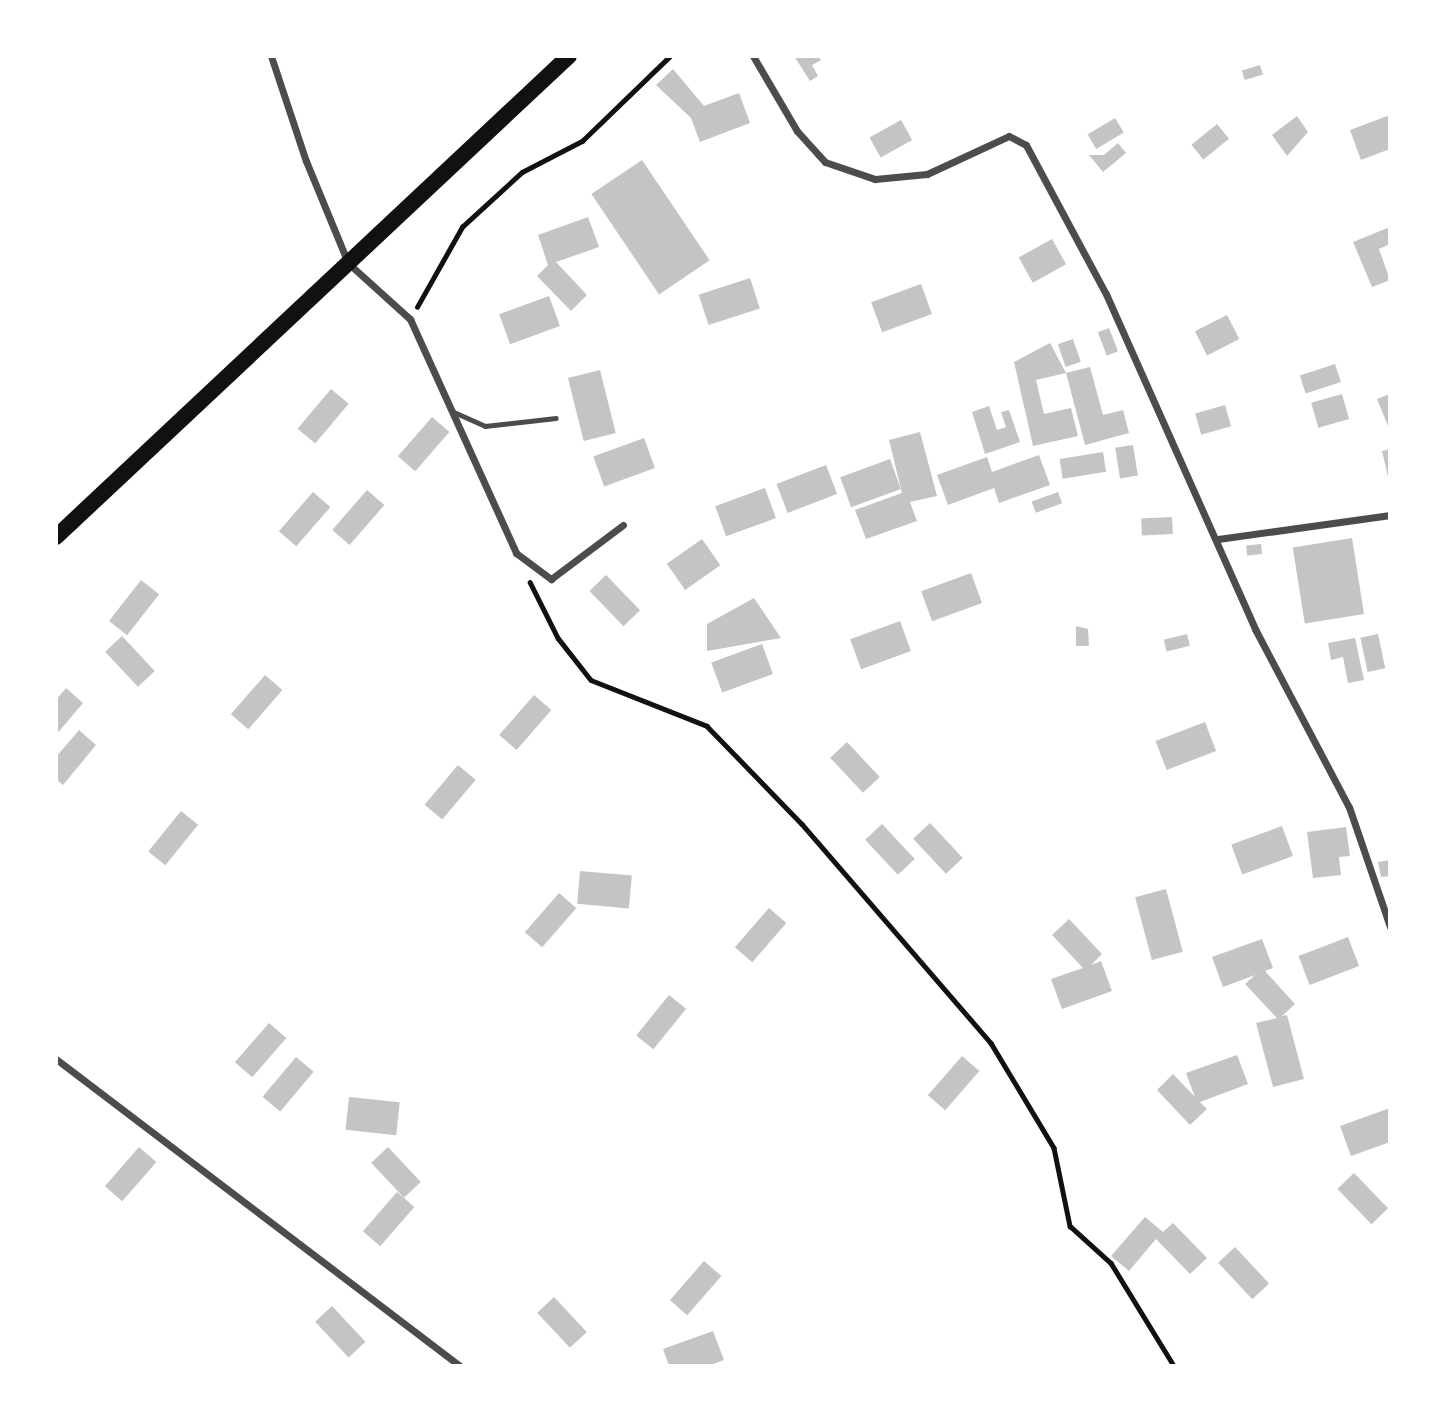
<!DOCTYPE html>
<style>
body{margin:0}
#map{position:relative;width:1446px;height:1422px;overflow:hidden;background:#fff;font-family:Montserrat,sans-serif}
div>[style]{position:absolute}
[style*='--x']{left:calc(var(--x)*1px);top:calc(var(--y)*1px);width:calc(var(--w)*1px);rotate:calc(var(--a)*1deg)}
.building>*{inset:0;background:#c4c4c4;transform-origin:0 0}
.path>*{height:4.5px;margin:-2.25px;padding:0 2.25px;transform-origin:2.25px;border-radius:2.25px;background:#111}
.service>*{height:4.5px;margin:-2.25px;padding:0 2.25px;transform-origin:2.25px;border-radius:2.25px;background:#4c4c4c}
.minor>*{height:7px;margin:-3.5px;padding:0 3.5px;transform-origin:3.5px;border-radius:3.5px;background:#4c4c4c}
.trunk>*{height:16px;margin:-8px;padding:0 8px;transform-origin:8px;border-radius:8px;background:#111}
span{translate:-50% -50%;white-space:nowrap;text-align:center;line-height:1.15;-webkit-text-stroke:7px #fff;paint-order:stroke}
.frame{position:absolute;inset:0;border:58px solid #fff;pointer-events:none}
</style>
<div id="map">
<div class="building">
<div style="clip-path:polygon(794px 56px,818px 56px,821px 60px,812px 65px,818px 76px,810px 81px)"></div>
<div style="left:1260px;top:65px;width:10px;height:19px;rotate:73deg"></div>
<div style="clip-path:polygon(673px 69px,704px 106px,739px 93px,750px 123px,700px 142px,691px 118px,656px 85px)"></div>
<div style="clip-path:polygon(1390px 115px,1390px 149px,1361px 160px,1350px 130px)"></div>
<div style="clip-path:polygon(1297px 116px,1308px 132px,1287px 156px,1272px 135px)"></div>
<div style="left:1115px;top:118px;width:17px;height:32px;rotate:59deg"></div>
<div style="left:901px;top:120px;width:23px;height:36px;rotate:61deg"></div>
<div style="left:1217px;top:124px;width:19px;height:33px;rotate:51deg"></div>
<div style="clip-path:polygon(1118px 143px,1126px 153px,1103px 172px,1089px 155px,1104px 155px)"></div>
<div style="left:642px;top:160px;width:121px;height:61px;rotate:56deg"></div>
<div style="clip-path:polygon(588px 217px,599px 247px,556px 262px,587px 295px,571px 311px,537px 276px,548px 265px,538px 235px)"></div>
<div style="clip-path:polygon(1390px 227px,1390px 244px,1379px 249px,1390px 280px,1372px 287px,1353px 242px)"></div>
<div style="left:1052px;top:239px;width:29px;height:38px;rotate:61deg"></div>
<div style="left:750px;top:278px;width:32px;height:54px;rotate:72deg"></div>
<div style="left:921px;top:284px;width:32px;height:53px;rotate:70deg"></div>
<div style="left:549px;top:296px;width:32px;height:53px;rotate:70deg"></div>
<div style="left:1227px;top:315px;width:27px;height:36px;rotate:63deg"></div>
<div style="left:1109px;top:328px;width:25px;height:12px;rotate:69deg"></div>
<div style="left:1073px;top:339px;width:24px;height:16px;rotate:71deg"></div>
<div style="clip-path:polygon(1050px 343px,1066px 373px,1036px 380px,1044px 414px,1071px 408px,1078px 436px,1033px 446px,1014px 362px)"></div>
<div style="left:1335px;top:364px;width:19px;height:37px;rotate:72deg"></div>
<div style="clip-path:polygon(1090px 367px,1103px 415px,1123px 410px,1129px 433px,1085px 445px,1066px 373px)"></div>
<div style="left:600px;top:370px;width:65px;height:33px;rotate:76deg"></div>
<div style="left:331px;top:389px;width:23px;height:52px;rotate:40deg"></div>
<div style="left:1342px;top:394px;width:26px;height:32px;rotate:74deg"></div>
<div style="clip-path:polygon(1390px 394px,1390px 431px,1377px 399px)"></div>
<div style="left:1225px;top:405px;width:22px;height:31px;rotate:74deg"></div>
<div style="clip-path:polygon(989px 406px,997px 430px,1006px 427px,1001px 412px,1009px 410px,1020px 442px,985px 454px,972px 412px)"></div>
<div style="left:432px;top:417px;width:23px;height:52px;rotate:41deg"></div>
<div style="clip-path:polygon(920px 432px,937px 496px,910px 502px,917px 521px,866px 539px,855px 510px,902px 493px,889px 440px)"></div>
<div style="left:644px;top:438px;width:32px;height:54px;rotate:70deg"></div>
<div style="left:1133px;top:445px;width:31px;height:18px;rotate:81deg"></div>
<div style="clip-path:polygon(1390px 449px,1390px 480px,1389px 481px,1382px 451px)"></div>
<div style="left:1103px;top:452px;width:20px;height:44px;rotate:81deg"></div>
<div style="clip-path:polygon(1039px 455px,1050px 485px,999px 503px,994px 488px,948px 505px,937px 475px,987px 457px,992px 472px)"></div>
<div style="left:890px;top:459px;width:32px;height:53px;rotate:70deg"></div>
<div style="left:826px;top:465px;width:31px;height:53px;rotate:69deg"></div>
<div style="left:765px;top:488px;width:32px;height:53px;rotate:70deg"></div>
<div style="left:367px;top:490px;width:23px;height:53px;rotate:41deg"></div>
<div style="left:313px;top:492px;width:23px;height:52px;rotate:41deg"></div>
<div style="left:1058px;top:492px;width:12px;height:28px;rotate:70deg"></div>
<div style="left:1172px;top:517px;width:17px;height:31px;rotate:87deg"></div>
<div style="left:1352px;top:538px;width:77px;height:60px;rotate:81deg"></div>
<div style="left:702px;top:539px;width:32px;height:43px;rotate:55deg"></div>
<div style="left:1261px;top:544px;width:10px;height:15px;rotate:84deg"></div>
<div style="left:971px;top:573px;width:32px;height:53px;rotate:70deg"></div>
<div style="left:606px;top:575px;width:49px;height:23px;rotate:46deg"></div>
<div style="left:141px;top:580px;width:23px;height:52px;rotate:38deg"></div>
<div style="clip-path:polygon(754px 598px,781px 638px,707px 651px,707px 624px)"></div>
<div style="left:900px;top:621px;width:32px;height:53px;rotate:70deg"></div>
<div style="clip-path:polygon(1076px 626px,1088px 629px,1089px 646px,1076px 646px)"></div>
<div style="left:1187px;top:634px;width:12px;height:24px;rotate:76deg"></div>
<div style="left:1378px;top:634px;width:35px;height:18px;rotate:78deg"></div>
<div style="left:122px;top:636px;width:48px;height:23px;rotate:47deg"></div>
<div style="clip-path:polygon(1355px 638px,1364px 680px,1348px 683px,1343px 657px,1331px 660px,1328px 643px)"></div>
<div style="left:762px;top:644px;width:32px;height:54px;rotate:70deg"></div>
<div style="left:265px;top:675px;width:23px;height:52px;rotate:41deg"></div>
<div style="clip-path:polygon(66px 688px,83px 703px,56px 735px,56px 700px)"></div>
<div style="left:534px;top:695px;width:23px;height:53px;rotate:41deg"></div>
<div style="left:1205px;top:722px;width:31px;height:53px;rotate:69deg"></div>
<div style="clip-path:polygon(79px 730px,96px 745px,63px 785px,56px 779px,56px 757px)"></div>
<div style="left:847px;top:742px;width:48px;height:23px;rotate:47deg"></div>
<div style="left:458px;top:765px;width:23px;height:52px;rotate:40deg"></div>
<div style="left:181px;top:811px;width:22px;height:52px;rotate:39deg"></div>
<div style="left:930px;top:823px;width:48px;height:23px;rotate:47deg"></div>
<div style="left:882px;top:824px;width:48px;height:23px;rotate:47deg"></div>
<div style="left:1282px;top:826px;width:32px;height:54px;rotate:70deg"></div>
<div style="clip-path:polygon(1346px 827px,1350px 856px,1339px 857px,1341px 875px,1313px 878px,1307px 832px)"></div>
<div style="clip-path:polygon(1390px 860px,1390px 876px,1381px 877px,1378px 862px)"></div>
<div style="left:580px;top:871px;width:52px;height:33px;rotate:5deg"></div>
<div style="left:1166px;top:889px;width:65px;height:32px;rotate:75deg"></div>
<div style="left:559px;top:893px;width:23px;height:52px;rotate:41deg"></div>
<div style="left:769px;top:908px;width:23px;height:52px;rotate:41deg"></div>
<div style="clip-path:polygon(1069px 919px,1102px 954px,1091px 965px,1101px 961px,1112px 991px,1062px 1009px,1051px 979px,1083px 968px,1052px 935px)"></div>
<div style="left:1348px;top:937px;width:31px;height:53px;rotate:69deg"></div>
<div style="clip-path:polygon(1262px 939px,1273px 968px,1265px 971px,1295px 1004px,1282px 1016px,1287px 1015px,1304px 1079px,1273px 1087px,1256px 1023px,1277px 1018px,1245px 984px,1255px 975px,1223px 987px,1212px 957px)"></div>
<div style="left:669px;top:995px;width:22px;height:52px;rotate:39deg"></div>
<div style="left:269px;top:1023px;width:23px;height:52px;rotate:41deg"></div>
<div style="clip-path:polygon(1237px 1055px,1248px 1084px,1200px 1102px,1207px 1109px,1190px 1125px,1157px 1090px,1173px 1074px,1195px 1097px,1186px 1073px)"></div>
<div style="left:962px;top:1056px;width:23px;height:52px;rotate:41deg"></div>
<div style="left:296px;top:1057px;width:23px;height:52px;rotate:40deg"></div>
<div style="left:349px;top:1097px;width:51px;height:33px;rotate:6deg"></div>
<div style="clip-path:polygon(1390px 1108px,1390px 1142px,1351px 1156px,1340px 1126px)"></div>
<div style="left:139px;top:1147px;width:23px;height:52px;rotate:41deg"></div>
<div style="left:388px;top:1147px;width:48px;height:23px;rotate:47deg"></div>
<div style="left:1354px;top:1173px;width:49px;height:23px;rotate:46deg"></div>
<div style="left:397px;top:1192px;width:23px;height:52px;rotate:41deg"></div>
<div style="clip-path:polygon(1145px 1217px,1163px 1232px,1173px 1223px,1207px 1258px,1190px 1274px,1156px 1239px,1129px 1271px,1111px 1256px)"></div>
<div style="left:1235px;top:1247px;width:50px;height:23px;rotate:47deg"></div>
<div style="left:704px;top:1261px;width:23px;height:52px;rotate:41deg"></div>
<div style="left:554px;top:1297px;width:48px;height:23px;rotate:47deg"></div>
<div style="left:332px;top:1306px;width:49px;height:23px;rotate:47deg"></div>
<div style="clip-path:polygon(713px 1331px,724px 1360px,708px 1366px,669px 1366px,663px 1349px)"></div>
</div>
<div class="path">
<div style="--x:417;--y:307;--w:92;--a:-60.6"></div>
<div style="--x:462;--y:227;--w:81;--a:-42.5"></div>
<div style="--x:522;--y:172;--w:68;--a:-27.3"></div>
<div style="--x:582;--y:141;--w:122;--a:-44"></div>
<div style="--x:530;--y:582;--w:63;--a:63.4"></div>
<div style="--x:558;--y:638;--w:53;--a:51.8"></div>
<div style="--x:591;--y:680;--w:125;--a:21.6"></div>
<div style="--x:707;--y:726;--w:136;--a:45.9"></div>
<div style="--x:802;--y:824;--w:289;--a:49.2"></div>
<div style="--x:991;--y:1043;--w:122;--a:59"></div>
<div style="--x:1054;--y:1148;--w:80;--a:78.4"></div>
<div style="--x:1070;--y:1226;--w:55;--a:42.1"></div>
<div style="--x:1111;--y:1263;--w:121;--a:58.5"></div>
</div>
<div class="service">
<div style="--x:454;--y:412;--w:34;--a:24"></div>
<div style="--x:485;--y:426;--w:71;--a:-6.4"></div>
</div>
<div class="minor">
<div style="--x:271;--y:56;--w:111;--a:71.6"></div>
<div style="--x:306;--y:161;--w:110;--a:67.6"></div>
<div style="--x:348;--y:263;--w:84;--a:42.1"></div>
<div style="--x:410;--y:319;--w:257;--a:65.6"></div>
<div style="--x:516;--y:553;--w:44;--a:36.6"></div>
<div style="--x:551;--y:579;--w:90;--a:-36.9"></div>
<div style="--x:753;--y:56;--w:87;--a:59.6"></div>
<div style="--x:797;--y:131;--w:42;--a:47.9"></div>
<div style="--x:825;--y:162;--w:53;--a:18.8"></div>
<div style="--x:875;--y:179;--w:52;--a:-5.5"></div>
<div style="--x:927;--y:174;--w:90;--a:-24.9"></div>
<div style="--x:1009;--y:136;--w:19;--a:28"></div>
<div style="--x:1026;--y:145;--w:169;--a:61.8"></div>
<div style="--x:1106;--y:294;--w:367;--a:66"></div>
<div style="--x:1255;--y:629;--w:201;--a:62.2"></div>
<div style="--x:1349;--y:807;--w:127;--a:71.1"></div>
<div style="--x:1218;--y:539;--w:174;--a:-7.9"></div>
<div style="--x:56;--y:1059;--w:507;--a:37.23"></div>
</div>
<div class="trunk">
<div style="--x:56;--y:537;--w:703;--a:-43.16"></div>
</div>
<div class="frame"></div>
</div>
